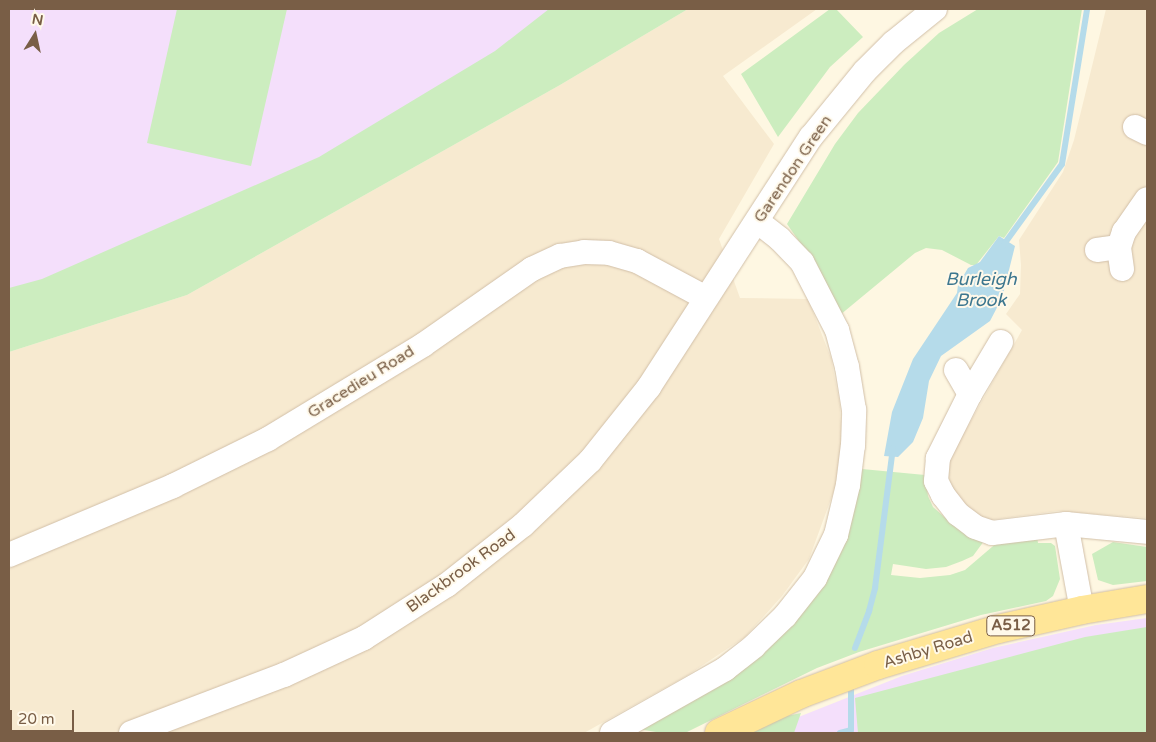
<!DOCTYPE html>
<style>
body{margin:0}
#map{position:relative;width:1156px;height:742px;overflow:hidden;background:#fef7e2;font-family:"Varela Round",sans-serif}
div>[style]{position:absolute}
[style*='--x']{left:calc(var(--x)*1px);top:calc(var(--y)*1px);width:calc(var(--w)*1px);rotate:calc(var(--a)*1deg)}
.residential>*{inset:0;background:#f7ead0}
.education>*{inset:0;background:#f4dffb}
.green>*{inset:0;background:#ccedbf}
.water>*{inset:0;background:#b5dbea}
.stream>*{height:6px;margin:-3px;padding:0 3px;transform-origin:3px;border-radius:3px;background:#b5dbea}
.roads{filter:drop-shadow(0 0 1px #d1bfa8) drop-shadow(0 0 1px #d1bfa8)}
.minor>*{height:24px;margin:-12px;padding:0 12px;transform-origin:12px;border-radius:12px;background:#fff}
.primary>*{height:28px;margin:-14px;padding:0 14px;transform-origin:14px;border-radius:14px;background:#ffe698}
span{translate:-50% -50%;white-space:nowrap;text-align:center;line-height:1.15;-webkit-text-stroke:4px #fff9ea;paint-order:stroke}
.shield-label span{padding:1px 4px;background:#fff9ea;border:1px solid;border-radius:4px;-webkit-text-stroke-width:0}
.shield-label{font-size:15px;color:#795e46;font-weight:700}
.street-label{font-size:16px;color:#795e46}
.water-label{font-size:18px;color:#3d778f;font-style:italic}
.frame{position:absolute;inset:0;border:10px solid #795e46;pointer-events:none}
.north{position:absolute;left:10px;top:10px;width:50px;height:50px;-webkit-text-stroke:4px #fff9ea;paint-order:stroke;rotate:10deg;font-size:14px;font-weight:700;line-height:20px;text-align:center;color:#795e46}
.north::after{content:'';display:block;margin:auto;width:18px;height:22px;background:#795e46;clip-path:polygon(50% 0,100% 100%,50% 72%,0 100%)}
.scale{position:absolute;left:10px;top:710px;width:64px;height:22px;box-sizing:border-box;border:2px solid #795e46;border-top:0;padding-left:6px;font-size:15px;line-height:18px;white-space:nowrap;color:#795e46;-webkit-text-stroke:4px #fff9ea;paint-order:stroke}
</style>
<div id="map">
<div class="residential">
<div style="clip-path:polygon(688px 9px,817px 9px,723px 76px,774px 144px,719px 239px,740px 298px,808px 299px,831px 358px,840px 405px,842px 450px,835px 488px,809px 559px,782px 596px,745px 637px,688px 675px,584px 733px,9px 733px,9px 352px,187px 295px,560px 85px)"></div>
<div style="clip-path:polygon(1106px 9px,1147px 9px,1147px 518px,1058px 511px,990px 520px,976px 517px,965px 508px,950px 485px,948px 465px,951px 456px,1022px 330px,1006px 314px,1020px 294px,1021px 265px,1019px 240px,1063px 172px,1074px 140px)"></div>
</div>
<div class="education">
<div style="clip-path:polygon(9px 9px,557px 9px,378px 135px,9px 297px)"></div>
<div style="clip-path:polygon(1147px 618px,1147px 733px,758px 733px,902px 676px,993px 648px,1096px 625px)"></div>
</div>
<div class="green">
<div style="clip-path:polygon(177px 9px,287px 9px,251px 166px,147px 143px)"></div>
<div style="clip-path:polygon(549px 9px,688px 9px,560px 85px,187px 295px,9px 352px,9px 288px,42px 279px,319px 157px,495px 51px)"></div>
<div style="clip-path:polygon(830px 9px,836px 9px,863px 37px,830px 67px,778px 137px,741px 74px)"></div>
<div style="clip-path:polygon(978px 9px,1082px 9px,1058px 162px,1004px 238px,999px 236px,976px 265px,971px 265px,942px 250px,926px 248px,915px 253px,840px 315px,817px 267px,787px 224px,835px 144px,858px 113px,904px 65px,939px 33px)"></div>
<div style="clip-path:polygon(862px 469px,925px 475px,928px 496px,933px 507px,950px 522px,984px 541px,973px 556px,962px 561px,946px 567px,926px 569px,893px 564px,891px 575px,920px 578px,950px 575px,965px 570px,999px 541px,1037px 536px,1038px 543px,1051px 543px,1055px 546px,1060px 579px,1053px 596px,1046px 601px,981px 615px,859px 652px,817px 668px,685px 733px,662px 733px,638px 729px,785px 625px)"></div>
<div style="clip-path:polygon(1113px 542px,1147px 547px,1147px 581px,1113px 585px,1098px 580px,1092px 554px)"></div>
<div style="clip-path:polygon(1147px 627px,1147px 733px,858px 733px,855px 698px,1085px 637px)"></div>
<div style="clip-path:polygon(801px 713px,794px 733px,742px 733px,767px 720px)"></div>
</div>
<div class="water">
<div style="clip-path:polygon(999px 236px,1015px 246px,1002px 298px,990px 321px,941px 356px,929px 381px,923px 418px,913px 442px,898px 457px,884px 456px,892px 412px,913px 359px,957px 293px,958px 285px,968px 268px,980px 262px)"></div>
</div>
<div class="stream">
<div style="--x:1002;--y:247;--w:102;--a:-54.1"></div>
<div style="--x:1062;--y:164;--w:157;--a:-80.8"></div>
<div style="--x:855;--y:648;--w:40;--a:-69"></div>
<div style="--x:869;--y:611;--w:24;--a:-75"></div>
<div style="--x:875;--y:588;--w:141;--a:-82.7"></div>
<div style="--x:840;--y:733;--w:11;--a:-15"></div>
<div style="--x:851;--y:730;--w:42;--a:-90"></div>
</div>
<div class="roads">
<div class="minor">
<div style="--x:1135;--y:127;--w:13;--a:27"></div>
<div style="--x:1097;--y:250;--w:22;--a:-8"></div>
<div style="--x:1122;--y:269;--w:22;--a:-98"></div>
<div style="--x:1119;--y:247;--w:16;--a:-72"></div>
<div style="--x:1124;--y:232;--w:40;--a:-55.1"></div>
<div style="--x:1001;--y:342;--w:61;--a:120.8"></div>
<div style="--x:970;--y:394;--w:72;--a:116.6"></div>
<div style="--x:938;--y:458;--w:23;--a:95"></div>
<div style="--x:936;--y:481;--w:16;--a:63"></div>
<div style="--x:943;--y:495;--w:24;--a:52"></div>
<div style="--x:958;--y:514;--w:21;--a:37"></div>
<div style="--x:975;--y:527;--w:18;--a:19"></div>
<div style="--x:992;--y:533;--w:75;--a:-6.9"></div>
<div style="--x:1066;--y:524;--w:81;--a:5.6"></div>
<div style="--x:956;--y:370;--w:28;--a:60"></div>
<div style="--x:1066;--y:524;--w:87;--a:79.5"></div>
<div style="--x:9;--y:555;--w:178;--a:-22.8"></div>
<div style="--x:173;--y:486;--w:106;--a:-26.3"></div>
<div style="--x:268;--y:439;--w:181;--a:-31.2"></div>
<div style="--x:423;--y:345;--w:133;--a:-34.9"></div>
<div style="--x:532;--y:269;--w:31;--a:-25"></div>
<div style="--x:560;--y:256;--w:24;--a:-9"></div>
<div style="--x:584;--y:252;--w:25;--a:2"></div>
<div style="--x:609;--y:253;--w:29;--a:16"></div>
<div style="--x:637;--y:261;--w:78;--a:28.2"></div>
<div style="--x:131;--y:733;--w:164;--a:-20.8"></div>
<div style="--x:284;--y:675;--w:88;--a:-24.8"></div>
<div style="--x:364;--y:638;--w:98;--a:-32.6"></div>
<div style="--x:447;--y:585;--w:97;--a:-38.3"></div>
<div style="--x:523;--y:525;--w:93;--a:-43.7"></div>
<div style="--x:590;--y:461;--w:95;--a:-51.4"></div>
<div style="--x:649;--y:387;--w:298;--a:-57.1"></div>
<div style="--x:811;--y:137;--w:85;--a:-50.7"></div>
<div style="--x:865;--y:71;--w:40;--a:-45"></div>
<div style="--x:893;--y:43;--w:54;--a:-39"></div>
<div style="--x:612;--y:733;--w:130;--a:-29.5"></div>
<div style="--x:725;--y:669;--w:37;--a:-38"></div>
<div style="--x:754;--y:646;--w:43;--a:-44.1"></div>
<div style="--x:785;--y:616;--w:48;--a:-51.7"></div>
<div style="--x:815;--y:578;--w:48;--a:-64"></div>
<div style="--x:836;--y:535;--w:51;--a:-76.5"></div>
<div style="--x:848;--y:485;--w:39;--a:-83"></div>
<div style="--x:853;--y:446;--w:36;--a:-88"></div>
<div style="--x:854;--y:410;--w:44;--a:-99.2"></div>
<div style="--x:847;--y:367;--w:38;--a:-105"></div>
<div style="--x:837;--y:330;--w:76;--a:-117.2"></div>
<div style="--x:802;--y:262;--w:32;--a:-134"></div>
<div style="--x:780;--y:239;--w:29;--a:-142"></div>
</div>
<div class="primary">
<div style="--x:719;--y:733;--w:91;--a:-25.4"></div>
<div style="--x:801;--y:694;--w:82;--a:-20.6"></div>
<div style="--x:878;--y:665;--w:125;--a:-16.7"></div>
<div style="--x:998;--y:629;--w:86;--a:-12.7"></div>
<div style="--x:1082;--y:610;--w:66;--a:-9.6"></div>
</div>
</div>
<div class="shield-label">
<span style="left:1011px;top:626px">A512</span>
</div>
<div class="street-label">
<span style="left:793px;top:169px;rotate:-56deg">Garendon Green</span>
<span style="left:361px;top:382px;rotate:-32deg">Gracedieu Road</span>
<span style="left:461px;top:571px;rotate:-36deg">Blackbrook Road</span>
<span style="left:928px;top:650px;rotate:-17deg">Ashby Road</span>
</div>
<div class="water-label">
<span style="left:981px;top:290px">Burleigh<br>Brook</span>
</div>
<div class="frame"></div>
<div class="north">N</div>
<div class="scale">20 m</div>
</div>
